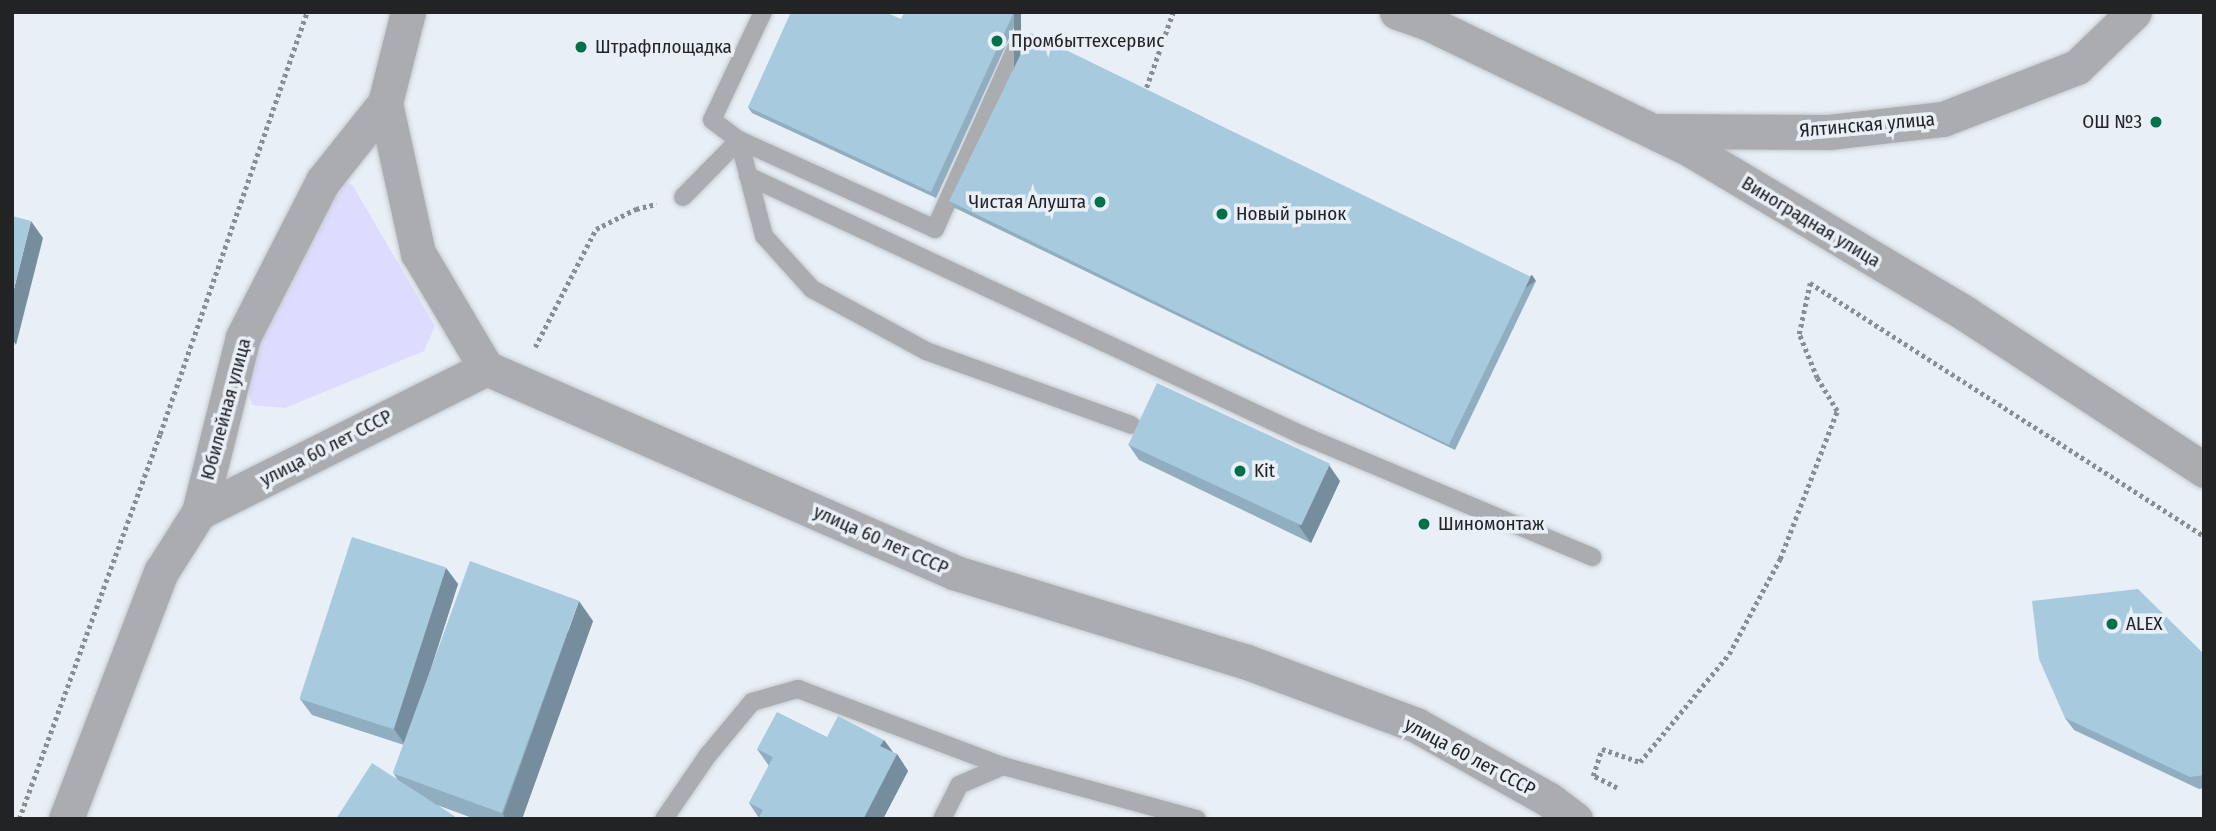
<!DOCTYPE html>
<meta charset="utf-8">
<style>
body{margin:0}
#map{position:relative;width:2216px;height:831px;overflow:hidden;background:#e9eff6;font-family:"Fira Sans Condensed",sans-serif}
div>[style]{position:absolute}
[style*='--x']{left:calc(var(--x)*1px);top:calc(var(--y)*1px);width:calc(var(--w)*1px);rotate:calc(var(--a)*1deg)}
.green>*{inset:0;background:#dedcfe}
.path>*{height:4.5px;margin-top:-2.25px;transform-origin:0;background:repeating-linear-gradient(90deg,#8a8e93 0 3.5px,transparent 0 7px)}
.roads{filter:drop-shadow(0 0 2px #c5cad0) drop-shadow(0 0 2px #c5cad0)}
.lane>*{height:18px;margin:-9px;padding:0 9px;transform-origin:9px;border-radius:9px;background:#aaacaf}
.street>*{height:35px;margin:-17.5px;padding:0 17.5px;transform-origin:17.5px;border-radius:17.5px;background:#aaacaf}
.wall>*{inset:0;background:#90aec0}
.shaded-wall>*{inset:0;background:#758d9c;transform-origin:0 0}
.building>*{inset:0;background:#a7cadf;transform-origin:0 0}
.dots>*{width:19px;height:19px;translate:-50% -50%;box-sizing:border-box;border:4px solid #e9eff6;border-radius:50%}
span{translate:-50% -50%;white-space:nowrap;text-align:center;line-height:1.15;-webkit-text-stroke:7px #e9eff6;paint-order:stroke}
.poi-label{font-size:19px;color:#212325}
.left{translate:0 -50%;text-align:left}
.right{translate:-100% -50%;text-align:right}
.street-label{font-size:19px;color:#212325}
.frame{position:absolute;inset:0;border:14px solid #212325;pointer-events:none}
</style>
<div id="map">
<div class="green">
<div style="clip-path:polygon(340px 177px,353px 186px,435px 326px,424px 351px,285px 408px,252px 405px,246px 379px,282px 282px)"></div>
</div>
<div class="path">
<div style="--x:1144;--y:94;--w:87;--a:-70.5"></div>
<div style="--x:535;--y:347;--w:133;--a:-62.7"></div>
<div style="--x:596;--y:229;--w:45;--a:-26.6"></div>
<div style="--x:636;--y:209;--w:21;--a:-14"></div>
<div style="--x:1617;--y:788;--w:27;--a:-153"></div>
<div style="--x:1593;--y:776;--w:28;--a:-72"></div>
<div style="--x:1602;--y:749;--w:40;--a:18.9"></div>
<div style="--x:1640;--y:762;--w:140;--a:-50.5"></div>
<div style="--x:1729;--y:654;--w:108;--a:-61.8"></div>
<div style="--x:1780;--y:559;--w:159;--a:-68.9"></div>
<div style="--x:1837;--y:411;--w:39;--a:-121"></div>
<div style="--x:1817;--y:378;--w:48;--a:-112.2"></div>
<div style="--x:1799;--y:334;--w:52;--a:-77.8"></div>
<div style="--x:1810;--y:283;--w:468;--a:32.7"></div>
<div style="--x:19;--y:819;--w:410;--a:-69.9"></div>
<div style="--x:160;--y:434;--w:447;--a:-70.8"></div>
</div>
<div class="roads">
<div class="lane">
<div style="--x:763;--y:12;--w:119;--a:115.3"></div>
<div style="--x:712;--y:120;--w:34;--a:37"></div>
<div style="--x:739;--y:140;--w:215;--a:24.4"></div>
<div style="--x:935;--y:229;--w:196;--a:-65.9"></div>
<div style="--x:1015;--y:50;--w:30;--a:26"></div>
<div style="--x:739;--y:140;--w:99;--a:75.4"></div>
<div style="--x:764;--y:236;--w:72;--a:47.8"></div>
<div style="--x:812;--y:289;--w:130;--a:28.5"></div>
<div style="--x:926;--y:351;--w:218;--a:19.8"></div>
<div style="--x:748;--y:176;--w:612;--a:25.06"></div>
<div style="--x:1302;--y:435;--w:315;--a:22.8"></div>
<div style="--x:683;--y:197;--w:80;--a:-45.5"></div>
<div style="--x:664;--y:819;--w:78;--a:-55.5"></div>
<div style="--x:708;--y:755;--w:69;--a:-50.3"></div>
<div style="--x:752;--y:702;--w:48;--a:-15.8"></div>
<div style="--x:798;--y:689;--w:219;--a:20.6"></div>
<div style="--x:942;--y:819;--w:38;--a:-63"></div>
<div style="--x:959;--y:785;--w:48;--a:-23.4"></div>
<div style="--x:1003;--y:766;--w:201;--a:15.3"></div>
</div>
<div class="street">
<div style="--x:1397;--y:12;--w:31;--a:19"></div>
<div style="--x:1426;--y:22;--w:291;--a:25.7"></div>
<div style="--x:1688;--y:148;--w:324;--a:30.8"></div>
<div style="--x:1966;--y:314;--w:285;--a:33.2"></div>
<div style="--x:385;--y:103;--w:154;--a:77.6"></div>
<div style="--x:418;--y:253;--w:134;--a:59.4"></div>
<div style="--x:1660;--y:131;--w:169;--a:0.3"></div>
<div style="--x:1829;--y:132;--w:115;--a:-6.5"></div>
<div style="--x:1943;--y:119;--w:144;--a:-21.2"></div>
<div style="--x:2077;--y:67;--w:79;--a:-44"></div>
<div style="--x:199;--y:512;--w:321;--a:-26.6"></div>
<div style="--x:486;--y:368;--w:513;--a:23.57"></div>
<div style="--x:956;--y:573;--w:304;--a:17"></div>
<div style="--x:1247;--y:662;--w:180;--a:20.4"></div>
<div style="--x:1416;--y:725;--w:151;--a:29.3"></div>
<div style="--x:1548;--y:799;--w:34;--a:37"></div>
<div style="--x:66;--y:819;--w:265;--a:-69"></div>
<div style="--x:161;--y:572;--w:71;--a:-57.7"></div>
<div style="--x:199;--y:512;--w:180;--a:-75.9"></div>
<div style="--x:243;--y:337;--w:175;--a:-62.9"></div>
<div style="--x:323;--y:181;--w:100;--a:-51.5"></div>
<div style="--x:385;--y:103;--w:94;--a:-75.8"></div>
</div>
</div>
<div class="wall">
<div style="clip-path:polygon(905px 12px,1021px 12px,936px 198px,752px 113px,748px 107px,901px 19px)"></div>
<div style="clip-path:polygon(951px 202px,1536px 281px,1455px 450px,955px 208px)"></div>
<div style="clip-path:polygon(1128px 444px,1340px 481px,1311px 543px,1139px 460px)"></div>
<div style="clip-path:polygon(446px 568px,458px 584px,425px 687px,593px 621px,522px 819px,475px 819px,437px 805px,454px 816px,456px 819px,336px 819px,397px 779px,394px 774px,404px 745px,312px 715px,300px 699px)"></div>
<div style="clip-path:polygon(2204px 654px,2204px 788px,2199px 789px,2074px 730px,2065px 718px)"></div>
<div style="clip-path:polygon(827px 737px,884px 740px,893px 753px,897px 754px,908px 771px,883px 819px,758px 819px,759px 818px,749px 803px,769px 766px,757px 749px)"></div>
</div>
<div class="shaded-wall">
<div style="left:1014px;top:12px;width:7px;height:198px"></div>
<div style="clip-path:polygon(31px 221px,43px 238px,16px 345px,12px 339px,12px 297px)"></div>
<div style="left:1532px;top:275px;width:7px;height:187px;rotate:56deg"></div>
<div style="clip-path:polygon(1329px 465px,1340px 481px,1311px 543px,1299px 526px)"></div>
<div style="clip-path:polygon(446px 568px,458px 584px,406px 746px,394px 729px)"></div>
<div style="clip-path:polygon(579px 601px,593px 621px,522px 819px,506px 819px,503px 814px)"></div>
<div style="clip-path:polygon(884px 740px,896px 756px,897px 754px,908px 771px,883px 819px,865px 819px,864px 818px,880px 746px)"></div>
</div>
<div class="building">
<div style="clip-path:polygon(791px 12px,885px 12px,901px 19px,905px 12px,1014px 12px,931px 192px,748px 107px)"></div>
<div style="left:1031px;top:33px;width:556px;height:187px;rotate:26deg"></div>
<div style="clip-path:polygon(12px 216px,31px 221px,12px 297px)"></div>
<div style="left:1157px;top:383px;width:191px;height:68px;rotate:25deg"></div>
<div style="left:352px;top:537px;width:99px;height:170px;rotate:18deg"></div>
<div style="left:470px;top:561px;width:116px;height:226px;rotate:20deg"></div>
<div style="clip-path:polygon(2138px 589px,2204px 654px,2204px 775px,2190px 777px,2065px 718px,2039px 659px,2032px 601px)"></div>
<div style="clip-path:polygon(777px 712px,827px 737px,838px 716px,884px 740px,880px 746px,897px 754px,864px 818px,866px 819px,758px 819px,763px 810px,749px 803px,773px 757px,757px 749px)"></div>
<div style="clip-path:polygon(372px 763px,454px 816px,452px 819px,336px 819px)"></div>
</div>
<div class="dots">
<div style="left:997px;top:41px;background:#00714b"></div>
<div style="left:581px;top:47px;background:#00714b"></div>
<div style="left:2156px;top:122px;background:#00714b"></div>
<div style="left:1100px;top:202px;background:#00714b"></div>
<div style="left:1222px;top:214px;background:#00714b"></div>
<div style="left:1240px;top:471px;background:#00714b"></div>
<div style="left:1424px;top:524px;background:#00714b"></div>
<div style="left:2112px;top:624px;background:#00714b"></div>
</div>
<div class="poi-label">
<span class="left" style="left:1011px;top:41px">Промбыттехсервис</span>
<span class="left" style="left:595px;top:47px">Штрафплощадка</span>
<span class="right" style="left:2142px;top:122px">ОШ №3</span>
<span class="right" style="left:1086px;top:202px">Чистая Алушта</span>
<span class="left" style="left:1236px;top:214px">Новый рынок</span>
<span class="left" style="left:1254px;top:471px">Kit</span>
<span class="left" style="left:1438px;top:524px">Шиномонтаж</span>
<span class="left" style="left:2126px;top:624px">ALEX</span>
</div>
<div class="street-label">
<span style="left:1867px;top:125px;rotate:-5deg">Ялтинская улица</span>
<span style="left:1811px;top:222px;rotate:31deg">Виноградная улица</span>
<span style="left:226px;top:409px;rotate:-75deg">Юбилейная улица</span>
<span style="left:326px;top:448px;rotate:-27deg">улица 60 лет СССР</span>
<span style="left:881px;top:540px;rotate:24deg">улица 60 лет СССР</span>
<span style="left:1470px;top:757px;rotate:28deg">улица 60 лет СССР</span>
</div>
<div class="frame"></div>
</div>
